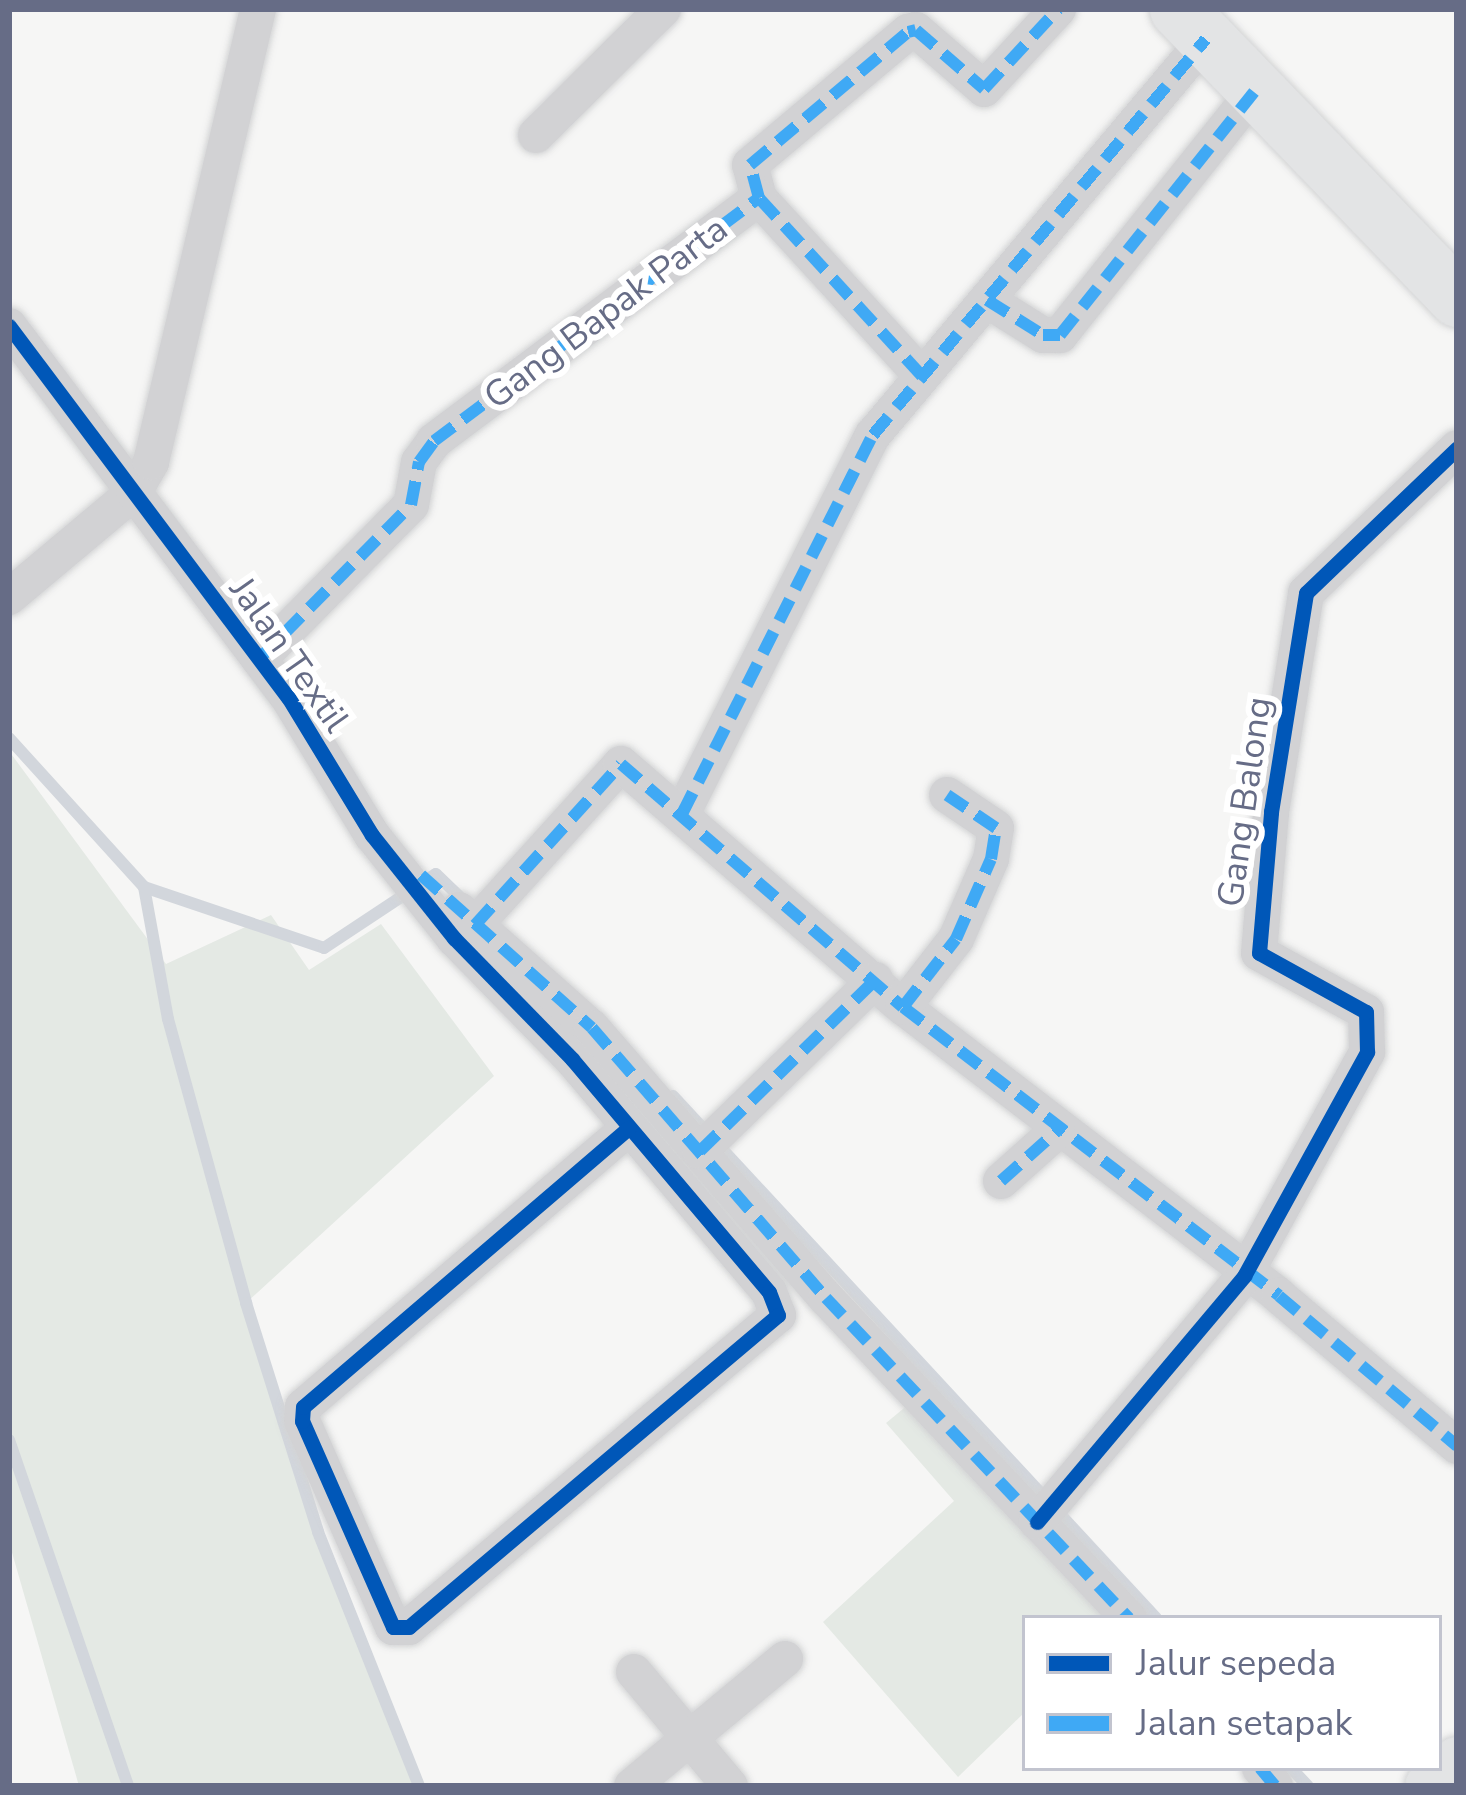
<!DOCTYPE html>
<style>
body{margin:0}
#map{position:relative;width:1466px;height:1795px;overflow:hidden;background:#f6f6f5;font-family:"Nunito Sans",sans-serif}
div>[style]{position:absolute}
[style*='--x']{left:calc(var(--x)*1px);top:calc(var(--y)*1px);width:calc(var(--w)*1px);rotate:calc(var(--a)*1deg)}
.green>*{inset:0;background:#e4e9e4}
.stream>*{height:12px;margin:-6px;padding:0 6px;transform-origin:6px;border-radius:6px;background:#d2d6dc}
.roads{filter:drop-shadow(0 0 3px #d3d4d5) drop-shadow(0 0 3px #d3d4d5)}
.minor>*{height:36px;margin:-18px;padding:0 18px;transform-origin:18px;border-radius:18px;background:#d2d2d4}
.secondary>*{height:51px;margin:-25.5px;padding:0 25.5px;transform-origin:25.5px;border-radius:25.5px;background:#e3e4e5}
.primary>*{height:57px;margin:-28.5px;padding:0 28.5px;transform-origin:28.5px;border-radius:28.5px;background:#e3e4e5}
.quiet>*{height:12px;margin-top:-6px;transform-origin:0;background:repeating-linear-gradient(90deg,#3fa9f5 0 24px,transparent 0 36px)}
.cycleway>*{height:15px;margin:-7.5px;padding:0 7.5px;transform-origin:7.5px;border-radius:7.5px;background:#0057b8}
span{translate:-50% -50%;white-space:nowrap;text-align:center;line-height:1.15;-webkit-text-stroke:12px #fff;paint-order:stroke}
.street-label{font-size:36px;color:#666c86}
.frame{position:absolute;inset:0;border:12px solid #666c86;pointer-events:none}
.legend{position:absolute;left:1022px;top:1615px;width:420px;height:156px;box-sizing:border-box;background:#fff;border:3px solid #c2c4cf;margin:0;padding:15px 21px;list-style:none;font-size:36px;color:#666c86}
.legend li{display:flex;align-items:center;gap:24px;height:60px}
.legend b{width:60px;border:3px solid #c2c4cf}
</style>
<div id="map">
<div class="green">
<div style="clip-path:polygon(9px 751px,166px 964px,271px 915px,309px 970px,381px 924px,494px 1076px,246px 1303px,318px 1532px,419px 1786px,79px 1786px,9px 1542px)"></div>
<div style="clip-path:polygon(915px 1399px,1117px 1618px,1025px 1618px,1025px 1712px,958px 1777px,823px 1622px,954px 1501px,886px 1423px)"></div>
</div>
<div class="stream">
<div style="--x:9;--y:738;--w:201;--a:47.8"></div>
<div style="--x:144;--y:887;--w:134;--a:79.7"></div>
<div style="--x:168;--y:1019;--w:295;--a:74.6"></div>
<div style="--x:246;--y:1303;--w:240;--a:72.5"></div>
<div style="--x:318;--y:1532;--w:273;--a:68.3"></div>
<div style="--x:144;--y:887;--w:190;--a:18.7"></div>
<div style="--x:324;--y:948;--w:134;--a:-33.5"></div>
<div style="--x:436;--y:874;--w:40;--a:44"></div>
<div style="--x:673;--y:1096;--w:711;--a:47.22"></div>
<div style="--x:9;--y:1440;--w:366;--a:71"></div>
<div style="--x:1291;--y:1768;--w:25;--a:47"></div>
</div>
<div class="roads">
<div class="minor">
<div style="--x:536;--y:135;--w:179;--a:-44.8"></div>
<div style="--x:987;--y:300;--w:66;--a:32"></div>
<div style="--x:1043;--y:335;--w:17;--a:0"></div>
<div style="--x:1060;--y:335;--w:311;--a:-51.4"></div>
<div style="--x:9;--y:326;--w:464;--a:53.1"></div>
<div style="--x:288;--y:697;--w:162;--a:58.7"></div>
<div style="--x:372;--y:835;--w:132;--a:51.5"></div>
<div style="--x:454;--y:938;--w:169;--a:45.7"></div>
<div style="--x:572;--y:1059;--w:305;--a:49.8"></div>
<div style="--x:769;--y:1292;--w:25;--a:69"></div>
<div style="--x:778;--y:1315;--w:483;--a:139.8"></div>
<div style="--x:409;--y:1627;--w:16;--a:180"></div>
<div style="--x:393;--y:1627;--w:225;--a:-113.8"></div>
<div style="--x:302;--y:1421;--w:14;--a:-86"></div>
<div style="--x:303;--y:1407;--w:429;--a:-40.6"></div>
<div style="--x:922;--y:376;--w:241;--a:-132.5"></div>
<div style="--x:759;--y:198;--w:34;--a:-105"></div>
<div style="--x:750;--y:165;--w:207;--a:-40.1"></div>
<div style="--x:908;--y:32;--w:8;--a:-14"></div>
<div style="--x:916;--y:30;--w:90;--a:40.9"></div>
<div style="--x:984;--y:89;--w:109;--a:-47.2"></div>
<div style="--x:9;--y:597;--w:163;--a:-40"></div>
<div style="--x:134;--y:492;--w:34;--a:-60"></div>
<div style="--x:151;--y:462;--w:465;--a:-76.7"></div>
<div style="--x:259;--y:659;--w:216;--a:-45.4"></div>
<div style="--x:411;--y:505;--w:44;--a:-79.5"></div>
<div style="--x:419;--y:462;--w:26;--a:-54"></div>
<div style="--x:434;--y:441;--w:406;--a:-36.8"></div>
<div style="--x:682;--y:814;--w:424;--a:-63.3"></div>
<div style="--x:873;--y:435;--w:517;--a:-49.94"></div>
<div style="--x:459;--y:910;--w:178;--a:41.6"></div>
<div style="--x:592;--y:1028;--w:357;--a:49.1"></div>
<div style="--x:826;--y:1298;--w:441;--a:46.6"></div>
<div style="--x:475;--y:925;--w:217;--a:-47.8"></div>
<div style="--x:621;--y:764;--w:372;--a:40.8"></div>
<div style="--x:903;--y:1007;--w:474;--a:37.5"></div>
<div style="--x:1279;--y:1296;--w:233;--a:40.1"></div>
<div style="--x:903;--y:1007;--w:86;--a:-52.1"></div>
<div style="--x:956;--y:939;--w:87;--a:-66.4"></div>
<div style="--x:991;--y:859;--w:31;--a:-81"></div>
<div style="--x:996;--y:828;--w:59;--a:-146"></div>
<div style="--x:700;--y:1151;--w:245;--a:-44.3"></div>
<div style="--x:1001;--y:1181;--w:75;--a:-41.8"></div>
<div style="--x:1037;--y:1522;--w:322;--a:-49.9"></div>
<div style="--x:1244;--y:1276;--w:256;--a:-61.2"></div>
<div style="--x:1367;--y:1052;--w:40;--a:-91.4"></div>
<div style="--x:1366;--y:1012;--w:122;--a:-151.1"></div>
<div style="--x:1259;--y:953;--w:142;--a:-85.1"></div>
<div style="--x:1271;--y:812;--w:222;--a:-80.9"></div>
<div style="--x:1306;--y:593;--w:209;--a:-43.8"></div>
<div style="--x:634;--y:1672;--w:149;--a:49.9"></div>
<div style="--x:1260;--y:1768;--w:23;--a:50"></div>
<div style="--x:632;--y:1786;--w:199;--a:-39.7"></div>
</div>
<div class="secondary">
<div style="--x:1430;--y:1786;--w:36;--a:-42"></div>
</div>
<div class="primary">
<div style="--x:1178;--y:9;--w:402;--a:46"></div>
</div>
</div>
<div class="quiet">
<div style="--x:987;--y:300;--w:66;--a:32"></div>
<div style="--x:1043;--y:335;--w:17;--a:0"></div>
<div style="--x:1060;--y:335;--w:311;--a:-51.4"></div>
<div style="--x:922;--y:376;--w:241;--a:-132.5"></div>
<div style="--x:759;--y:198;--w:34;--a:-105"></div>
<div style="--x:750;--y:165;--w:207;--a:-40.1"></div>
<div style="--x:908;--y:32;--w:8;--a:-14"></div>
<div style="--x:916;--y:30;--w:90;--a:40.9"></div>
<div style="--x:984;--y:89;--w:109;--a:-47.2"></div>
<div style="--x:259;--y:659;--w:216;--a:-45.4"></div>
<div style="--x:411;--y:505;--w:44;--a:-79.5"></div>
<div style="--x:419;--y:462;--w:26;--a:-54"></div>
<div style="--x:434;--y:441;--w:406;--a:-36.8"></div>
<div style="--x:682;--y:814;--w:424;--a:-63.3"></div>
<div style="--x:873;--y:435;--w:517;--a:-49.94"></div>
<div style="--x:421;--y:875;--w:229;--a:41.8"></div>
<div style="--x:592;--y:1028;--w:357;--a:49.1"></div>
<div style="--x:826;--y:1298;--w:441;--a:46.6"></div>
<div style="--x:475;--y:925;--w:217;--a:-47.8"></div>
<div style="--x:621;--y:764;--w:372;--a:40.8"></div>
<div style="--x:903;--y:1007;--w:474;--a:37.5"></div>
<div style="--x:1279;--y:1296;--w:233;--a:40.1"></div>
<div style="--x:903;--y:1007;--w:86;--a:-52.1"></div>
<div style="--x:956;--y:939;--w:87;--a:-66.4"></div>
<div style="--x:991;--y:859;--w:31;--a:-81"></div>
<div style="--x:996;--y:828;--w:59;--a:-146"></div>
<div style="--x:700;--y:1151;--w:245;--a:-44.3"></div>
<div style="--x:1001;--y:1181;--w:75;--a:-41.8"></div>
<div style="--x:1260;--y:1768;--w:23;--a:50"></div>
</div>
<div class="cycleway">
<div style="--x:9;--y:326;--w:464;--a:53.1"></div>
<div style="--x:288;--y:697;--w:162;--a:58.7"></div>
<div style="--x:372;--y:835;--w:132;--a:51.5"></div>
<div style="--x:454;--y:938;--w:169;--a:45.7"></div>
<div style="--x:572;--y:1059;--w:305;--a:49.8"></div>
<div style="--x:769;--y:1292;--w:25;--a:69"></div>
<div style="--x:778;--y:1315;--w:483;--a:139.8"></div>
<div style="--x:409;--y:1627;--w:16;--a:180"></div>
<div style="--x:393;--y:1627;--w:225;--a:-113.8"></div>
<div style="--x:302;--y:1421;--w:14;--a:-86"></div>
<div style="--x:303;--y:1407;--w:429;--a:-40.6"></div>
<div style="--x:1037;--y:1522;--w:322;--a:-49.9"></div>
<div style="--x:1244;--y:1276;--w:256;--a:-61.2"></div>
<div style="--x:1367;--y:1052;--w:40;--a:-91.4"></div>
<div style="--x:1366;--y:1012;--w:122;--a:-151.1"></div>
<div style="--x:1259;--y:953;--w:142;--a:-85.1"></div>
<div style="--x:1271;--y:812;--w:222;--a:-80.9"></div>
<div style="--x:1306;--y:593;--w:209;--a:-43.8"></div>
</div>
<div class="street-label">
<span style="left:606px;top:313px;rotate:-37deg">Gang Bapak Parta</span>
<span style="left:289px;top:655px;rotate:55deg">Jalan Textil</span>
<span style="left:1245px;top:802px;rotate:-82deg">Gang Balong</span>
</div>
<div class="frame"></div>
<ul class="legend">
<li><b style="height:15px;background:#0057b8"></b>Jalur sepeda</li>
<li><b style="height:15px;background:#3fa9f5"></b>Jalan setapak</li>
</ul>
</div>
